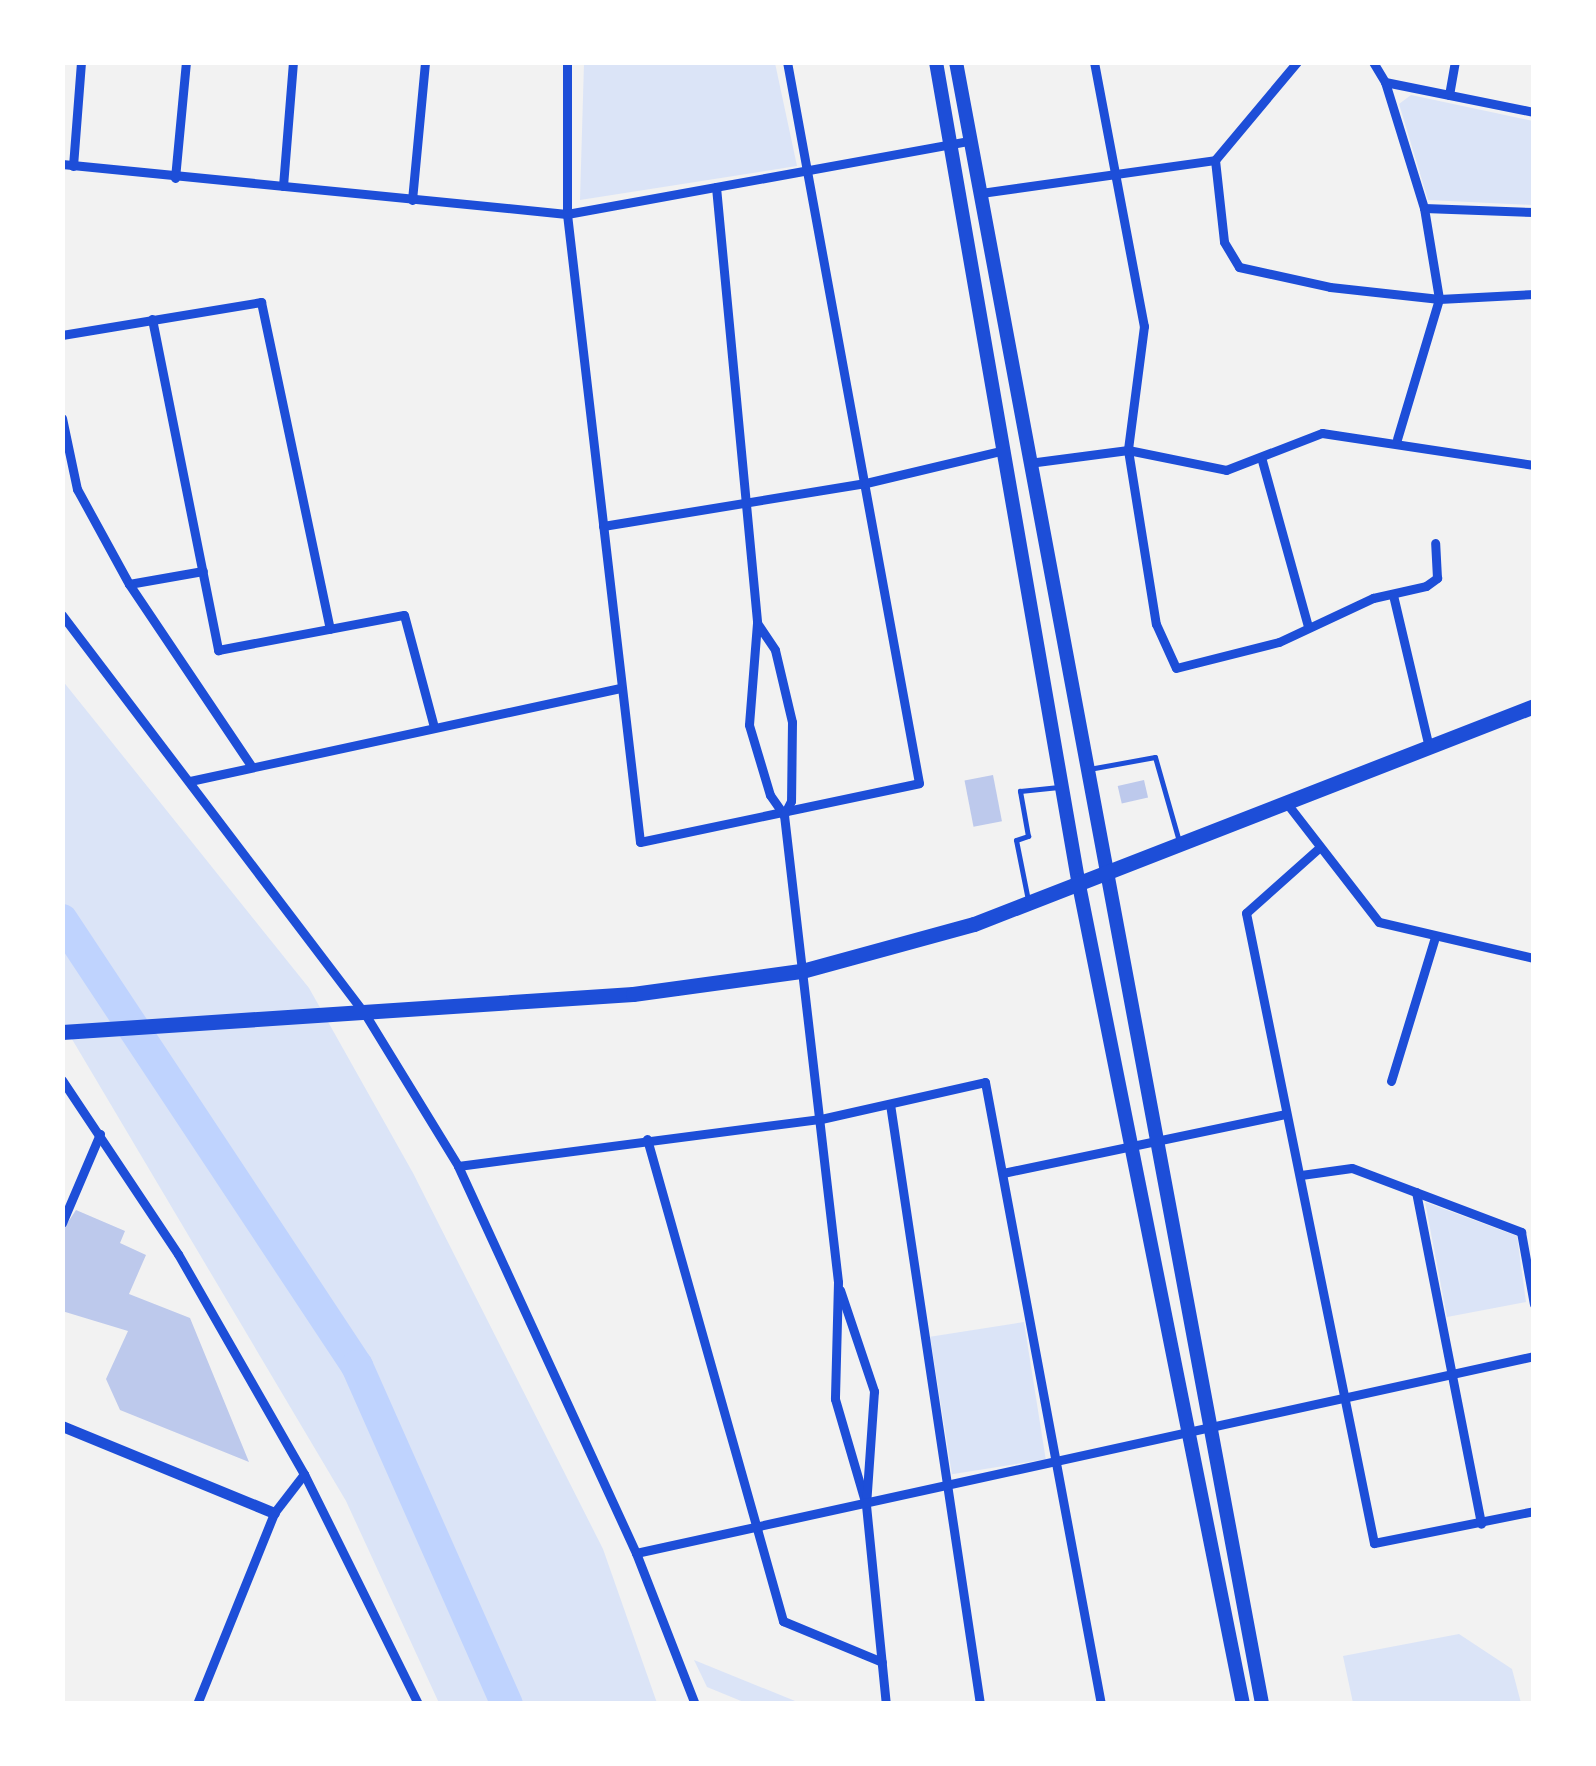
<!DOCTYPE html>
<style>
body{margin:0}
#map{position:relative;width:1596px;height:1766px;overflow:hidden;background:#f2f2f2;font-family:Manrope,sans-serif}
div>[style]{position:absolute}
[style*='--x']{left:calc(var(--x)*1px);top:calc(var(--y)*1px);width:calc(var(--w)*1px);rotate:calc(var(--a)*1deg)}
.green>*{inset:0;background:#dbe4f7;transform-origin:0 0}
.river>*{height:32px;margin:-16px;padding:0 16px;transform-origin:16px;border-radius:16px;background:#bfd3fe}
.building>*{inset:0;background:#bdc9ec;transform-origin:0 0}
.service>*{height:5px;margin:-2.5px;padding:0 2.5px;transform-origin:2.5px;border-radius:2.5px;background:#1d4ed8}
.minor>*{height:9px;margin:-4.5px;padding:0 4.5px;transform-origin:4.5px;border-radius:4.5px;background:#1d4ed8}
.tertiary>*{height:11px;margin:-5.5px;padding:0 5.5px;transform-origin:5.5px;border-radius:5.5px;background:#1d4ed8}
.secondary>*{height:14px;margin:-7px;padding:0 7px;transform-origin:7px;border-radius:7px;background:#1d4ed8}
.primary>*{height:15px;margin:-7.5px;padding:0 7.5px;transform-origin:7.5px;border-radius:7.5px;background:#1d4ed8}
span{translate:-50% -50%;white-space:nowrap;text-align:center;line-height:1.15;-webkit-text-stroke:8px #fff;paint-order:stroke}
.frame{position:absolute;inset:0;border:65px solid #fff;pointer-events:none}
</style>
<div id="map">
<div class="green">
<div style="clip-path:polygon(584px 63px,775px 63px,797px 166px,580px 200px)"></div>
<div style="clip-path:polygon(1411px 95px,1533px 121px,1533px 205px,1428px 200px,1399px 104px)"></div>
<div style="clip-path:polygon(62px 680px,309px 988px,413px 1173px,603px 1549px,657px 1703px,439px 1703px,346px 1501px,63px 1024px)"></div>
<div style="clip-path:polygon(1425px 1202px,1517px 1236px,1526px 1302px,1447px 1317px)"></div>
<div style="left:1024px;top:1322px;width:139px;height:95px;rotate:81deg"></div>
<div style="clip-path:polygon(1459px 1634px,1512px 1669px,1521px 1703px,1353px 1703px,1343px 1656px)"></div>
<div style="clip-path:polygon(694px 1660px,800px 1703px,746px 1703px,707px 1687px)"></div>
</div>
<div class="river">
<div style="--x:62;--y:920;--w:535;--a:56.52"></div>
<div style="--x:357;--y:1366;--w:370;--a:66.1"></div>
</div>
<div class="building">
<div style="left:993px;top:775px;width:47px;height:29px;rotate:79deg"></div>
<div style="left:1144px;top:780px;width:18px;height:27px;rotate:77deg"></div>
<div style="clip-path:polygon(76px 1210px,125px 1231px,120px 1243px,146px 1255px,129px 1294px,190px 1318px,249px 1462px,120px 1410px,106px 1379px,128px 1331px,62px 1311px,62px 1231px)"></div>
</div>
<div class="service">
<div style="--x:1089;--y:769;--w:67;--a:-10.3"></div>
<div style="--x:1155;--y:757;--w:87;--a:74.1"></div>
<div style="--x:1028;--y:900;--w:61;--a:-101.3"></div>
<div style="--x:1016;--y:840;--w:13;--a:-18"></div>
<div style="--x:1028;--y:836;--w:46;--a:-100.1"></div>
<div style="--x:1020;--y:791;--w:39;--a:-6"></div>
</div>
<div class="minor">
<div style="--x:567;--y:62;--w:152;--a:90"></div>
<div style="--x:567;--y:214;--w:632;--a:83.37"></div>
<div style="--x:640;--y:842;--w:285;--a:-11.9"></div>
<div style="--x:919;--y:783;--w:733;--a:-100.37"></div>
<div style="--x:1094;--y:62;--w:269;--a:79.3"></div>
<div style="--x:1144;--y:326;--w:125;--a:97.4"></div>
<div style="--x:1128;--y:450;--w:176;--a:80.9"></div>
<div style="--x:1156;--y:624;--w:48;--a:65.6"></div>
<div style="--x:1176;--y:668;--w:106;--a:-14.2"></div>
<div style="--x:1279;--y:642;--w:104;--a:-25.1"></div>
<div style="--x:1373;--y:598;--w:54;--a:-12.8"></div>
<div style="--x:1426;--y:586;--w:14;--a:-36"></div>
<div style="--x:1437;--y:578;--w:35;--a:-93"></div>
<div style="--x:1373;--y:62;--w:23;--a:59"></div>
<div style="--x:1385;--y:82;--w:132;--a:72.8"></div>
<div style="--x:1424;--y:208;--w:92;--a:80.6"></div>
<div style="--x:1439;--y:299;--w:146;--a:106.7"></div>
<div style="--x:1385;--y:82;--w:152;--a:11.4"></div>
<div style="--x:1449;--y:95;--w:34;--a:-80"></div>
<div style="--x:1215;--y:160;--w:82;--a:83.7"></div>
<div style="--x:1224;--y:242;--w:29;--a:59"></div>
<div style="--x:1239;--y:267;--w:93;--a:12.4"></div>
<div style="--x:1330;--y:287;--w:110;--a:6.3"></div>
<div style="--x:1439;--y:299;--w:95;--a:-3"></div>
<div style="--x:62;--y:164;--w:507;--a:5.65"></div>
<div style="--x:567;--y:214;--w:410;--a:-10.3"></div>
<div style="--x:73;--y:166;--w:104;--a:-85.6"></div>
<div style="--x:175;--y:178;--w:117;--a:-84.6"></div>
<div style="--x:283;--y:186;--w:124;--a:-85.4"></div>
<div style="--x:716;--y:187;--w:438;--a:84.6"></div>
<div style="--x:757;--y:623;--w:102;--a:94.5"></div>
<div style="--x:749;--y:725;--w:73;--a:73.3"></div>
<div style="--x:770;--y:795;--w:24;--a:55"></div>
<div style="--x:784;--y:815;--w:470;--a:83.4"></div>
<div style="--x:838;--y:1282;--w:117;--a:91.5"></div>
<div style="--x:835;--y:1399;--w:110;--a:73.7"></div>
<div style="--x:981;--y:193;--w:236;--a:-8"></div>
<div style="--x:1215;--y:160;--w:128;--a:-50.1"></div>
<div style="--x:412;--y:200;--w:139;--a:-84.6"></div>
<div style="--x:1424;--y:208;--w:110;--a:2.1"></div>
<div style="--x:152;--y:319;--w:338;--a:78.7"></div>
<div style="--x:218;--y:650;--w:189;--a:-10.7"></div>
<div style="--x:404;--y:615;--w:116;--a:75"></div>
<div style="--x:62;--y:335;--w:202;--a:-9.4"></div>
<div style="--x:261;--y:302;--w:334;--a:78.1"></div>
<div style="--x:62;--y:418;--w:73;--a:78.1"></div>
<div style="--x:77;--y:489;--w:108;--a:61.3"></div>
<div style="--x:129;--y:584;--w:75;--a:-10"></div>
<div style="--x:1261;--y:457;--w:175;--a:74.5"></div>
<div style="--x:1029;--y:463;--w:100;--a:-7.5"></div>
<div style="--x:1128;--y:450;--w:100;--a:11.5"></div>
<div style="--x:1226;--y:470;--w:103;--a:-21.1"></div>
<div style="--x:1322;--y:433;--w:214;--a:8.6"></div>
<div style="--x:603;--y:526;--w:266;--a:-9.3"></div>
<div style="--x:866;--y:483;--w:143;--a:-13.4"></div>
<div style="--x:129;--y:584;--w:220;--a:56.1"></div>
<div style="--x:1393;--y:595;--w:152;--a:76.7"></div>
<div style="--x:62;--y:615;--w:501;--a:52.79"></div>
<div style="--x:365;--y:1014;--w:178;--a:58.5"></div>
<div style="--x:458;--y:1166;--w:426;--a:65.3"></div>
<div style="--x:636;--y:1553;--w:162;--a:68.7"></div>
<div style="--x:757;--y:623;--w:32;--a:56"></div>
<div style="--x:775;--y:650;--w:74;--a:76.7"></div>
<div style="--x:792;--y:722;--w:79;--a:90.7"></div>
<div style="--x:791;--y:801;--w:16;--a:117"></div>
<div style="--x:190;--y:781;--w:439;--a:-12.2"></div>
<div style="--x:1285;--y:801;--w:153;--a:52.2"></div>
<div style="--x:1379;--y:922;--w:159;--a:13.1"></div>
<div style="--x:1320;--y:847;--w:99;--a:138.3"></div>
<div style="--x:1246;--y:913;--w:643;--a:78.52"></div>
<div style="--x:1374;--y:1543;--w:163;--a:-11.3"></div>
<div style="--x:62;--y:1080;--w:209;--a:56.3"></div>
<div style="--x:178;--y:1254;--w:254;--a:60.2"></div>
<div style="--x:304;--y:1474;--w:257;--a:63.6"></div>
<div style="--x:1391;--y:1081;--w:147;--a:-73"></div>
<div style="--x:890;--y:1104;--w:607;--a:81.47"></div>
<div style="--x:647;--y:1139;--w:501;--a:74.24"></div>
<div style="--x:783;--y:1621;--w:107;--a:22.5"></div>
<div style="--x:458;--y:1166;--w:366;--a:-7.4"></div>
<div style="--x:821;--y:1119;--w:168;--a:-12.7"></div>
<div style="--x:985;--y:1082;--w:633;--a:79.44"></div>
<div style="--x:1003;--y:1173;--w:289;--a:-11.8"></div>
<div style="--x:1301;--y:1175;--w:51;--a:-7.8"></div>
<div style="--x:1352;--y:1168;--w:181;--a:20.7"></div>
<div style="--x:1521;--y:1232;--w:73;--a:79.8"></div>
<div style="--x:1416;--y:1192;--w:338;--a:78.9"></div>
<div style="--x:62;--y:1223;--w:97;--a:-66.9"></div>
<div style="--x:840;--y:1290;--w:107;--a:71.4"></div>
<div style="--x:874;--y:1391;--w:114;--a:94"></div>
<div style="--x:866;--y:1505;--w:200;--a:84.3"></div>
<div style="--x:636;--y:1553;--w:919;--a:-12.37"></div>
<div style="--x:197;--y:1704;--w:206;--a:-68"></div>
<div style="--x:274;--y:1513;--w:49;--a:-52.4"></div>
</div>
<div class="tertiary">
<div style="--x:62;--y:1426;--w:229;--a:22.3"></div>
</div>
<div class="secondary">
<div style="--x:936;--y:62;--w:830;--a:80.15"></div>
<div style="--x:1078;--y:880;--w:840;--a:78.68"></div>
<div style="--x:956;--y:62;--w:1670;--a:79.44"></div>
</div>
<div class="primary">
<div style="--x:62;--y:1032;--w:572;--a:-3.81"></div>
<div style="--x:633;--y:994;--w:171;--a:-7.8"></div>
<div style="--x:802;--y:971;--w:178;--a:-15.3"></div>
<div style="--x:974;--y:924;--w:601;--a:-21.27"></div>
</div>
<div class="frame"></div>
</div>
